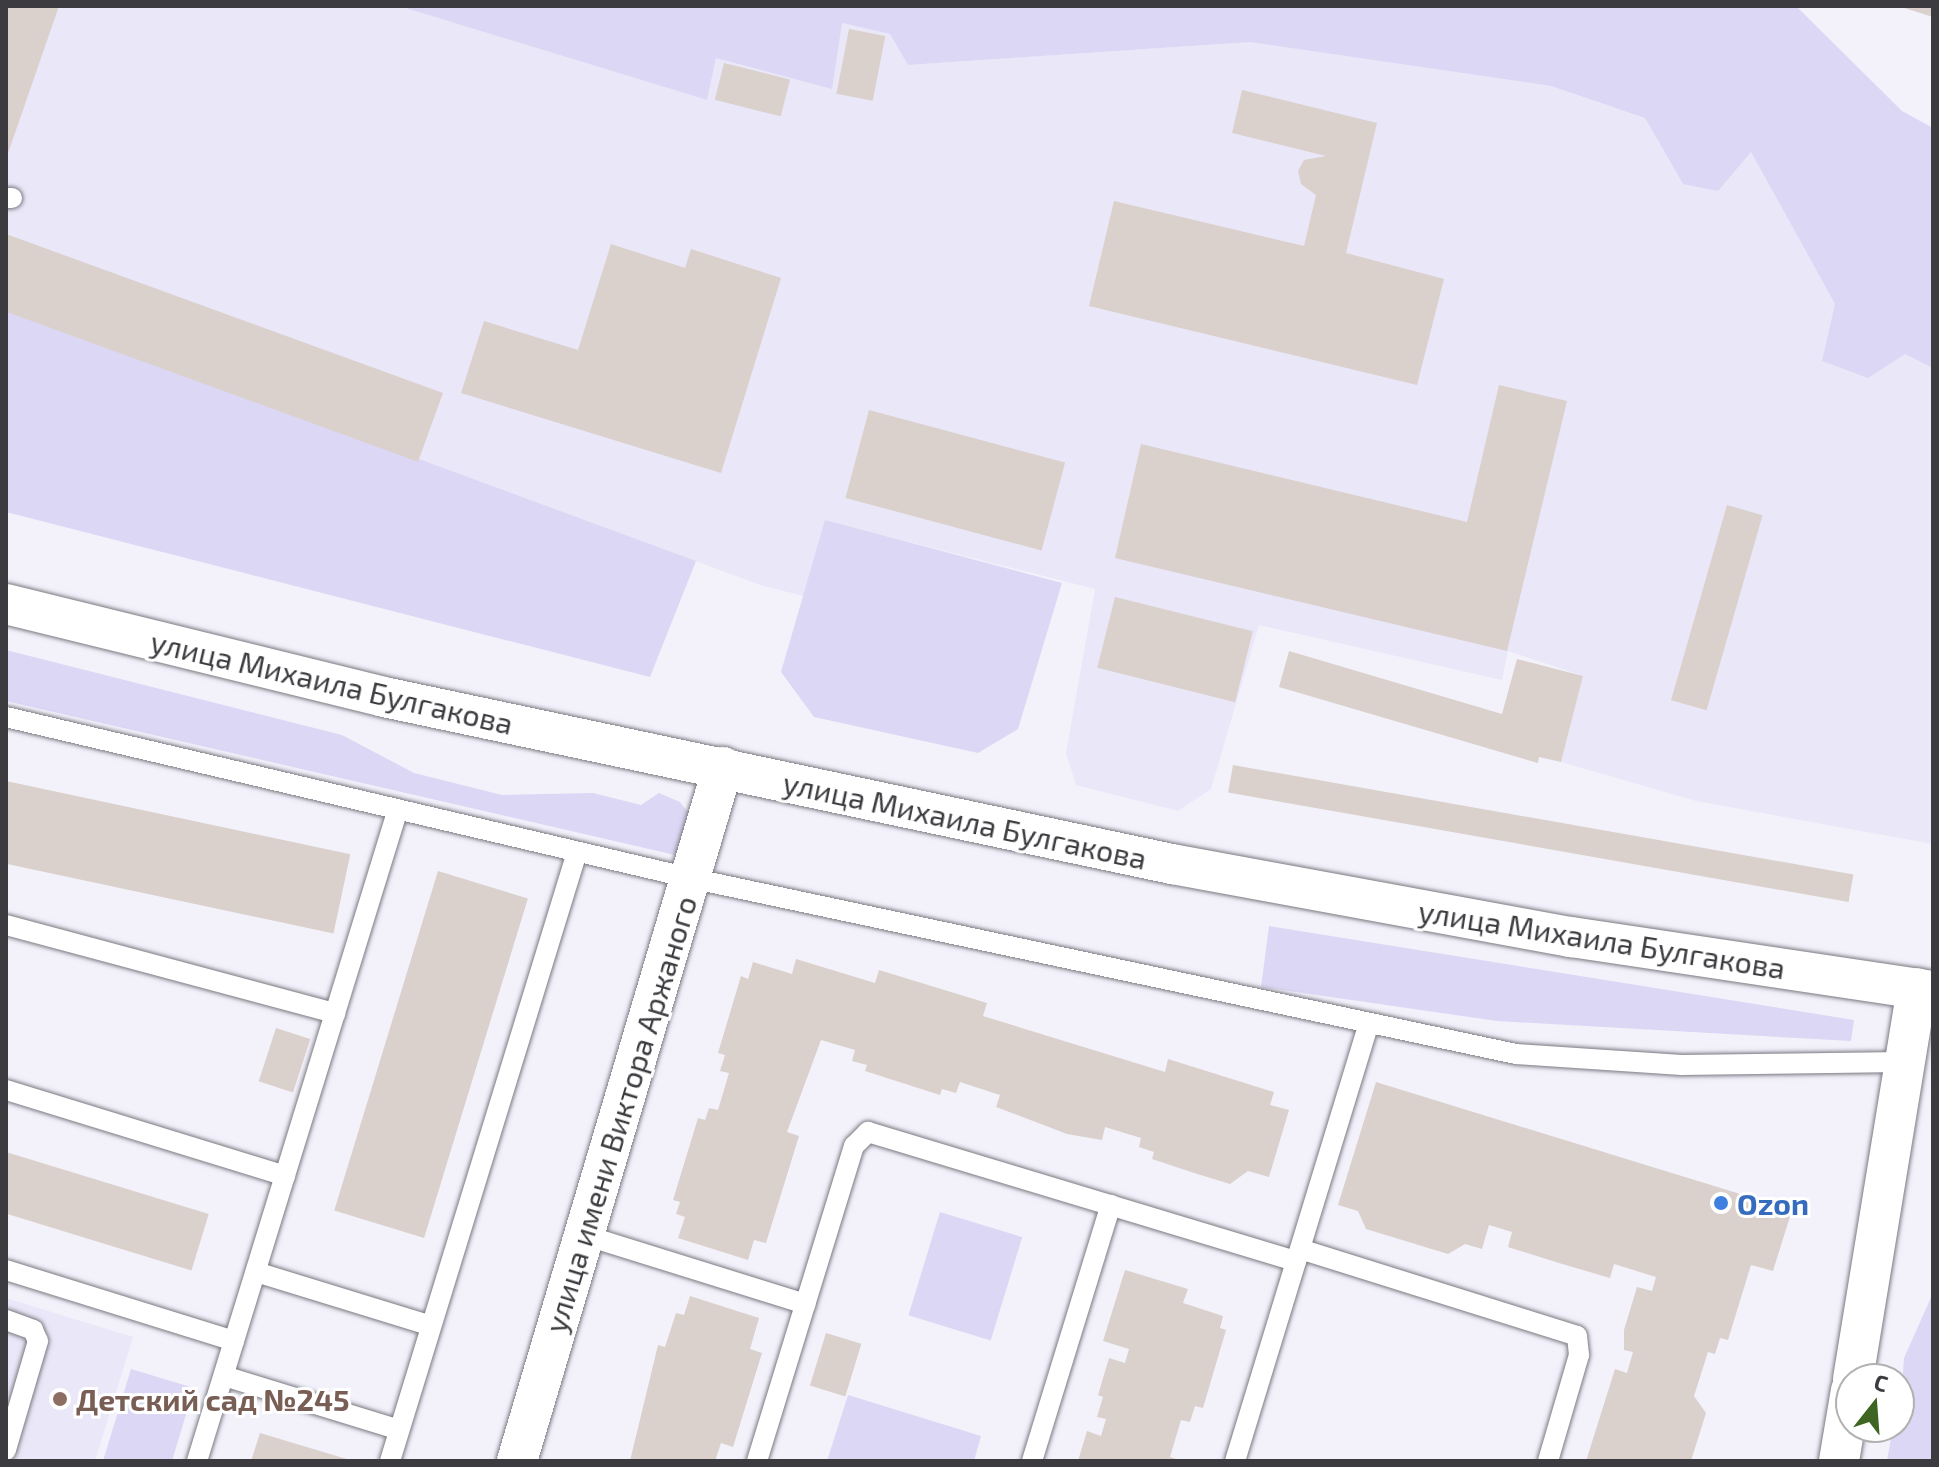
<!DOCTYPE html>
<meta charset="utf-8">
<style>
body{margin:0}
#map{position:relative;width:1939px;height:1467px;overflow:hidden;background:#f3f2fb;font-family:"Exo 2",sans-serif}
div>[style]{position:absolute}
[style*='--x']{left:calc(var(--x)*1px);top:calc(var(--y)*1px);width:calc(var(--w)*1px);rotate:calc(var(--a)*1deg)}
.built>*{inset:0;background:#eae7f8}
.green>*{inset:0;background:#dcd7f4;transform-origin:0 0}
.building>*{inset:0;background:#dad0cc;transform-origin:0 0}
.roads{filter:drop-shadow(0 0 2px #7a7981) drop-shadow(0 0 2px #7a7981)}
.service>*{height:20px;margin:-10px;padding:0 10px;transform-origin:10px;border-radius:10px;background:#fff}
.minor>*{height:40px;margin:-20px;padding:0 20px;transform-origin:20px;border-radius:20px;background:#fff}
.dots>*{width:22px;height:22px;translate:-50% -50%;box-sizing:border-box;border:4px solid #fff;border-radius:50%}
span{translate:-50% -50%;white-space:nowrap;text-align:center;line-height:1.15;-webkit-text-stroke:6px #fff;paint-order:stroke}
.street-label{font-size:30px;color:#3c3b3f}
.shop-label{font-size:30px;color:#366cbe;font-weight:700}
.left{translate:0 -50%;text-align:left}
.education-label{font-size:30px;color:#785e54;font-weight:700}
.frame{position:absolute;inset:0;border:8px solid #3c3b3f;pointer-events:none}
.north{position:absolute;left:1835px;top:1363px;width:80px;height:80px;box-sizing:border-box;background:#fff;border:2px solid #b1b1b2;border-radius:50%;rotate:17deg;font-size:22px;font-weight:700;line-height:32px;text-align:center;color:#3c3b3f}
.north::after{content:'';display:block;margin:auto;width:28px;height:36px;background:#3e6622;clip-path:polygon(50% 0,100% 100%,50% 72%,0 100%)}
</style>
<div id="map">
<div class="built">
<div style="clip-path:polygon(6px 6px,399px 6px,707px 100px,716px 57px,841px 23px,890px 34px,908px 65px,1250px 42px,1551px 86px,1645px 118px,1683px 184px,1751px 152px,1835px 304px,1933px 368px,1933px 844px,1696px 801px,1561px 762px,1583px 676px,1508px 651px,1502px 680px,1259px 625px,1211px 789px,1178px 811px,1076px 785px,1066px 753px,1095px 589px,826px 521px,804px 596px,763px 586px,6px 307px)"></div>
<div style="clip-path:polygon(6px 1298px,133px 1337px,95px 1461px,6px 1461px)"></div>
</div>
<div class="green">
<div style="clip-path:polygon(399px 6px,1796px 6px,1902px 111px,1933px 128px,1933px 368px,1905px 354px,1868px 378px,1822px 361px,1835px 304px,1751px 152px,1718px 191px,1683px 184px,1645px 118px,1551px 86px,1250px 42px,908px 65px,890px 34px,842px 23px,832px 89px,716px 58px,707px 100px)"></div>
<div style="clip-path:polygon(6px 307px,696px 561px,650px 677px,6px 512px)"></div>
<div style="clip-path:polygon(825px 520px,1062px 583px,1018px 729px,978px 753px,814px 717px,781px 672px)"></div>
<div style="clip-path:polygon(6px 650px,342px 735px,414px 773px,502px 795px,593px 793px,641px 805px,659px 793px,680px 802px,693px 819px,688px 846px,675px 855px,6px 701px)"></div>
<div style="clip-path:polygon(1269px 926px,1854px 1020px,1851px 1041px,1497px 1021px,1261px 987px)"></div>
<div style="left:940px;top:1212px;width:86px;height:108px;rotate:17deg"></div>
<div style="clip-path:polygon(1933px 1293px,1933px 1461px,1887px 1461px,1893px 1427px,1899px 1427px,1904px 1358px)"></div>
<div style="clip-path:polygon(131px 1369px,194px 1388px,172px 1461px,103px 1461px)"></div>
<div style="clip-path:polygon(848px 1395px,981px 1436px,974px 1461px,827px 1461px)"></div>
</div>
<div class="building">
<div style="clip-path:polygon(6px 6px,59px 6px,6px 159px)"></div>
<div style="clip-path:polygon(1901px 6px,1933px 6px,1933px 17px,1901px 7px)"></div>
<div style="left:849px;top:29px;width:37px;height:66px;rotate:11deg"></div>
<div style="left:724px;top:63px;width:68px;height:38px;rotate:14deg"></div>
<div style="clip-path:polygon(1242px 90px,1377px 123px,1346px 253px,1444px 279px,1417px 385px,1089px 306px,1114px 201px,1304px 246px,1316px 195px,1301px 184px,1298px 171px,1304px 160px,1326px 156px,1232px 133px)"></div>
<div style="left:6px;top:234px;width:465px;height:73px;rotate:20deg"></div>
<div style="clip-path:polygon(611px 244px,685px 268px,691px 249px,781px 278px,721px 473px,461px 393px,484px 321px,578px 350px)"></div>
<div style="clip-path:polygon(1499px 385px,1567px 401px,1507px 651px,1115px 558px,1141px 444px,1467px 522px)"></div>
<div style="left:869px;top:410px;width:203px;height:91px;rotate:15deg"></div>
<div style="left:1727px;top:505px;width:37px;height:203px;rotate:16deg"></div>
<div style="left:1115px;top:597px;width:142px;height:73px;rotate:14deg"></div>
<div style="clip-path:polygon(1289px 651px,1502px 714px,1517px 659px,1583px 676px,1561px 762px,1539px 757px,1538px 763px,1279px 687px)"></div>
<div style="left:1233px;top:765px;width:630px;height:28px;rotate:10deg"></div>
<div style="left:6px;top:781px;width:352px;height:81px;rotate:12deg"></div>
<div style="left:438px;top:871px;width:94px;height:355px;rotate:17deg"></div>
<div style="clip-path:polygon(796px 959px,875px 983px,879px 970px,987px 1003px,983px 1016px,1165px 1072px,1168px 1059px,1274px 1092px,1270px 1105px,1289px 1110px,1269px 1177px,1248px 1171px,1230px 1184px,1191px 1172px,1152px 1159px,1154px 1152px,1139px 1147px,1141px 1138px,1105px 1127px,1102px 1140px,1067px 1134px,996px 1107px,1000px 1095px,960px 1082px,956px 1093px,942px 1089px,940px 1095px,865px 1071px,867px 1065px,852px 1061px,855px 1050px,821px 1040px,787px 1132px,799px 1136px,766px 1243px,754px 1240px,748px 1260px,678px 1238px,685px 1217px,676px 1214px,680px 1202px,673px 1200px,698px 1118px,705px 1120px,709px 1108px,718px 1110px,729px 1073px,720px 1071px,725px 1055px,718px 1053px,741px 976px,748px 979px,753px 962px,792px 974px)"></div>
<div style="left:276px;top:1028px;width:36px;height:56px;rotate:18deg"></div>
<div style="clip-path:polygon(1376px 1082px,1792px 1210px,1773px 1271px,1751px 1265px,1728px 1340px,1720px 1338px,1715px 1354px,1708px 1352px,1694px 1396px,1706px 1413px,1691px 1461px,1586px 1461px,1615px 1369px,1627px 1373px,1633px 1352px,1624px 1350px,1624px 1330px,1637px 1287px,1652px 1291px,1656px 1277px,1614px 1264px,1610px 1278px,1559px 1263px,1508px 1247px,1512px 1232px,1489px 1225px,1482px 1249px,1465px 1244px,1448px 1254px,1366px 1229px,1358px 1211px,1338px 1205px)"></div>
<div style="left:6px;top:1152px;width:212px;height:59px;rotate:17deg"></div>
<div style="clip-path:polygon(1125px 1270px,1188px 1289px,1183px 1303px,1223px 1316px,1220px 1328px,1226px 1330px,1203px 1408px,1195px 1406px,1190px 1422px,1181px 1420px,1170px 1457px,1182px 1461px,1078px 1461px,1087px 1431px,1101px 1436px,1106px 1419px,1097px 1417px,1103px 1397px,1098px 1395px,1109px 1358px,1125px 1363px,1129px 1349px,1103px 1341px)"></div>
<div style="clip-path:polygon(690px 1296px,759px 1318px,750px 1349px,762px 1353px,733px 1447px,721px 1443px,715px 1461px,630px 1461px,658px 1345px,665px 1347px,676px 1313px,684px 1315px)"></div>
<div style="left:826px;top:1333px;width:37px;height:55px;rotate:17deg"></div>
<div style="clip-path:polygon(260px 1433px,350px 1460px,350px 1461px,251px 1461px)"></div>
</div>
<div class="roads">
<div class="service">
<div style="--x:6;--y:198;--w:6;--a:0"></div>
<div style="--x:6;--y:717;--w:703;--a:13.25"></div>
<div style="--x:690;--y:878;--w:845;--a:12.03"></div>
<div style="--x:1516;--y:1054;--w:166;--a:3.8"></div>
<div style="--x:1682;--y:1065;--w:222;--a:-0.8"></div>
<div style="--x:6;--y:925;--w:341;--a:15"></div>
<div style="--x:6;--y:1090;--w:292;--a:17.1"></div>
<div style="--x:584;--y:1235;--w:232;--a:17.3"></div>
<div style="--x:1300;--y:1249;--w:290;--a:17.4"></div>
<div style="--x:1577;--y:1336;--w:19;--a:84"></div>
<div style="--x:1579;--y:1355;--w:110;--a:106.3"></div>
<div style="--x:6;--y:1270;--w:239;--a:17.3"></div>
<div style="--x:256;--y:1272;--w:183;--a:17.1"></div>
<div style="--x:6;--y:1320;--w:29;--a:20"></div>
<div style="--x:33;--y:1330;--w:12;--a:66"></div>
<div style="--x:38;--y:1341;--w:114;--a:106.4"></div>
<div style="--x:224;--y:1376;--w:183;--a:17.1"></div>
<div style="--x:197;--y:1461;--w:682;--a:-72.87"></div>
<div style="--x:390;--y:1461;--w:637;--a:-72.93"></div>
<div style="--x:757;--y:1461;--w:330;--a:-72.9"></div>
<div style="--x:854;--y:1146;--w:20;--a:-45"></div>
<div style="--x:868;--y:1132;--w:447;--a:16.8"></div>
<div style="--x:1032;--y:1461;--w:268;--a:-72.9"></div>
<div style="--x:1235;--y:1461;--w:455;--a:-73"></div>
</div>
<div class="minor">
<div style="--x:6;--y:604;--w:389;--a:13.8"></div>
<div style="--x:384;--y:697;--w:806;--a:11.97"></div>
<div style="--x:1172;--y:864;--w:406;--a:10.4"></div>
<div style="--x:1571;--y:937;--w:366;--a:8.5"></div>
<div style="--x:1853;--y:1379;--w:396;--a:-80.7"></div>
<div style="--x:517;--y:1461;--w:724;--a:-73.47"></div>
<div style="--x:1839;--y:1461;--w:72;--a:-80.4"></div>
</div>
</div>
<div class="dots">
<div style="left:1721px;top:1203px;background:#3f7fe0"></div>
<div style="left:60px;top:1399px;background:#8d6e63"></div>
</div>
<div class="street-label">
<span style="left:332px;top:682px;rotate:13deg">улица Михаила Булгакова</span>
<span style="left:965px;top:820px;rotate:12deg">улица Михаила Булгакова</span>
<span style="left:1602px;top:939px;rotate:9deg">улица Михаила Булгакова</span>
<span style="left:620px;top:1114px;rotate:-73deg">улица имени Виктора Аржаного</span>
</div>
<div class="shop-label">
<span class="left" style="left:1737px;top:1203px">Ozon</span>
</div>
<div class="education-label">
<span class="left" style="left:76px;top:1399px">Детский сад №245</span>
</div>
<div class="frame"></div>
<div class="north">С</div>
</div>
